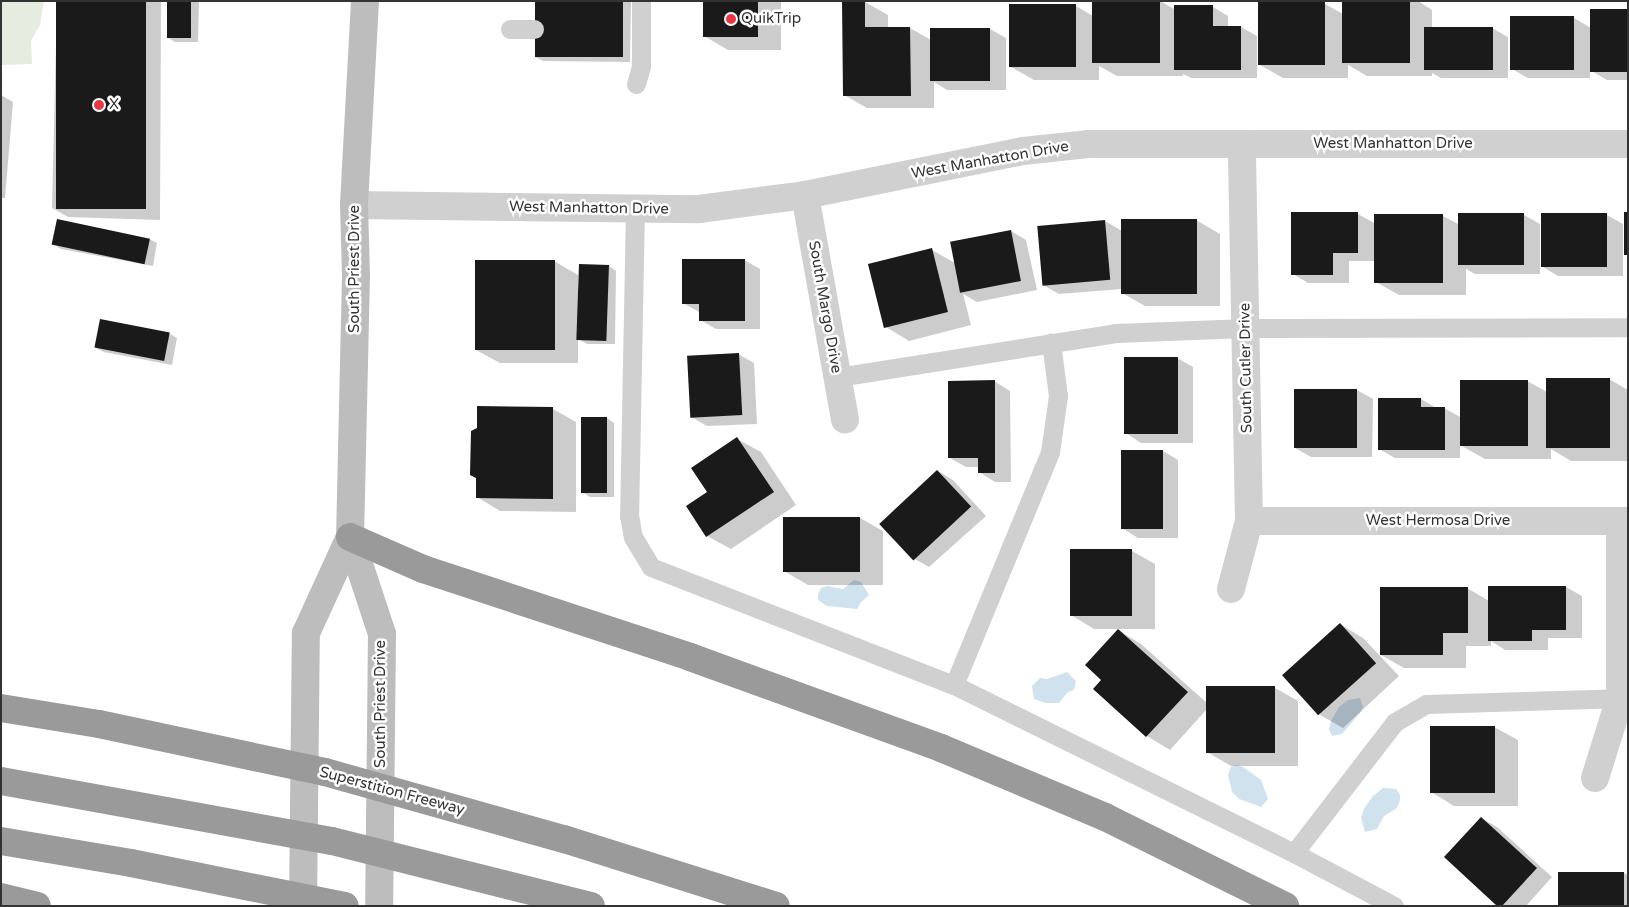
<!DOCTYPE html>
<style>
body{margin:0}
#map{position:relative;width:1629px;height:907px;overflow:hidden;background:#fff;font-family:"Varela Round",sans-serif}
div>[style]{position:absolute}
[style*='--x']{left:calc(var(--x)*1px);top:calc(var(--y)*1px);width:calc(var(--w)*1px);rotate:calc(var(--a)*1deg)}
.green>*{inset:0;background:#e6ecdf}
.water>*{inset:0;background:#cfe2ee}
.shadow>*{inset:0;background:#0003}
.building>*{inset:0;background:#1a1a1a;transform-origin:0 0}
.service>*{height:19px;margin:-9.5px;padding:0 9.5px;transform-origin:9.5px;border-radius:9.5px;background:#d0d0d0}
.minor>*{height:28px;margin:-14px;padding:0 14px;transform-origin:14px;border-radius:14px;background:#d0d0d0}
.secondary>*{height:28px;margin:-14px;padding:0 14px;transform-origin:14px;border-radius:14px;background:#bdbdbd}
.motorway>*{height:28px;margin:-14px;padding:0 14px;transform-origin:14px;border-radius:14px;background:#9a9a9a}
.dots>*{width:14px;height:14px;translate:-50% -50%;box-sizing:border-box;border:2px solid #fff;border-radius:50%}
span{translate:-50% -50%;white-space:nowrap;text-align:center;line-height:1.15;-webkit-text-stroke:5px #fff;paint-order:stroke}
.poi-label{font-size:15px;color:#333}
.left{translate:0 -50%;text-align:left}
.street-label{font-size:15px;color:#333}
.frame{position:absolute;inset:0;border:2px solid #333;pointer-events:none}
</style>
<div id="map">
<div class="green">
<div style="clip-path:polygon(1px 1px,44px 1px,40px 25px,31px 41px,32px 64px,1px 65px)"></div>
</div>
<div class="water">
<div style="clip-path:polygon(854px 580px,861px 582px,869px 595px,861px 602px,857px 609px,827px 606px,818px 600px,818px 594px,821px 588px,827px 586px,843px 589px)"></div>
<div style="clip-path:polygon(1067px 672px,1076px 681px,1074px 690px,1068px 692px,1059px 703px,1046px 703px,1034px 699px,1032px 686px,1040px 678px,1047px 679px)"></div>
<div style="clip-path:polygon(1360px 698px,1363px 707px,1360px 713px,1342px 734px,1332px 736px,1329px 729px,1331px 721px,1339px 707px,1348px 700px)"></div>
<div style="clip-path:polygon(1236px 765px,1243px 767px,1261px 780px,1268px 799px,1261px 807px,1239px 799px,1232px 792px,1228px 775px,1231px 767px)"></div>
<div style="clip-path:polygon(1383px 788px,1396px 789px,1400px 795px,1400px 800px,1397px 808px,1384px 816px,1377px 829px,1365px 832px,1361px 818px,1364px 809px,1373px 796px)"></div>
</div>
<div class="shadow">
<div style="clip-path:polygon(57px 1px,161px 1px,160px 220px,68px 217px,52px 208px)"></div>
<div style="clip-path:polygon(168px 1px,199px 1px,198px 42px,175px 42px,167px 37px)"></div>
<div style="clip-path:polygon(535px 1px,631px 1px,630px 62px,543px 61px,535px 57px)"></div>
<div style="clip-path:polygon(705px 1px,781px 1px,781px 50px,728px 50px,704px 36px)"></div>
<div style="clip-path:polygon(1093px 1px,1160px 1px,1176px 10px,1213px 7px,1228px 16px,1228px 27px,1241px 27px,1257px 36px,1257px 78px,1191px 78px,1183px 74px,1183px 76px,1117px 76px,1099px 66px,1099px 80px,1034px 80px,1011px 67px,1011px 6px,1076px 6px,1093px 16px)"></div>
<div style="clip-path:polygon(1343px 1px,1418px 1px,1432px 10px,1432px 28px,1492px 28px,1508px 37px,1508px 78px,1441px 78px,1432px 73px,1432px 76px,1367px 76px,1348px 65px,1348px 78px,1283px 78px,1260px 65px,1325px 4px,1343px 14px)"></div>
<div style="clip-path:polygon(865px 2px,888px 15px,888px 28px,910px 28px,931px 40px,990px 29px,1006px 38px,1006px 90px,947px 90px,934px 82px,934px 108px,867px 108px,844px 95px)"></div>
<div style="clip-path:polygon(1628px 10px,1628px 80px,1607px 80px,1590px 70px,1590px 78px,1528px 78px,1512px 69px,1512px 18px,1574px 18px,1591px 28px)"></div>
<div style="clip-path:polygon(1px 95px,13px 102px,5px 198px,1px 198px)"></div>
<div style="clip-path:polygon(1358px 214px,1376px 224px,1376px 216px,1443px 216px,1460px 225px,1460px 215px,1524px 215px,1540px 224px,1540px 274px,1475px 274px,1466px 269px,1466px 295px,1399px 295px,1376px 282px,1376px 261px,1349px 261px,1349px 283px,1308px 283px,1293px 274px)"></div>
<div style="clip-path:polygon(1607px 215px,1623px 224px,1623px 276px,1558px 276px,1543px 267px)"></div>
<div style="clip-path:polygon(1196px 220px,1220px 234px,1220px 306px,1145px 306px,1122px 293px,1122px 289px,1059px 294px,1043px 285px,1105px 221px,1122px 231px)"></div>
<div style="clip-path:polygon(1011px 231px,1026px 240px,1037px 290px,977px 302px,963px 294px,971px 325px,909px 341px,886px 327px,932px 250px,955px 263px)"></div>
<div style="clip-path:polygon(149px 239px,157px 243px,153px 266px,61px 249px,53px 244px)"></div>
<div style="clip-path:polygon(744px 260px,760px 269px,760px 329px,716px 329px,700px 320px,699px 312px,683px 303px)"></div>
<div style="clip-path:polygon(554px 261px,578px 275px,578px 289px,609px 266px,616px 271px,615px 344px,587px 344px,578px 339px,578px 363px,500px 363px,476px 350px)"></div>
<div style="clip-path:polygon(170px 334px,177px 338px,172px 365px,104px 352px,96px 348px)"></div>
<div style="clip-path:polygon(738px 354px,754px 363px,757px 424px,707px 426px,691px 417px)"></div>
<div style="clip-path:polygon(1177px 358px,1193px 367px,1193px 443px,1141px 443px,1126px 433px)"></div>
<div style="clip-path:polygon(1609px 379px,1628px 390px,1628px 461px,1571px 461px,1551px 449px,1551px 459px,1485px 459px,1460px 445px,1460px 458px,1395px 458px,1379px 449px,1421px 399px,1436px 408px,1444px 408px,1462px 418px,1527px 381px,1547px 392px)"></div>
<div style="clip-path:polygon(994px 381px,1010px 391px,1011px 482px,995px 482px,979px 472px,979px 467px,966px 467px,950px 458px)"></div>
<div style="clip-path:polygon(1357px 390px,1373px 399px,1372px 457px,1311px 457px,1295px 448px)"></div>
<div style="clip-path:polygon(478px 408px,553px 409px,576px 422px,576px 512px,500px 511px,477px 497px)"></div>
<div style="clip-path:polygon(607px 418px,614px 423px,614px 497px,590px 497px,582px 492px)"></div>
<div style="clip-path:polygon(737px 439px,761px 452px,796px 505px,731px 549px,707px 536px,709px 493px)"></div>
<div style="clip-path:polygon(1163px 451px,1178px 460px,1178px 538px,1138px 538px,1122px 528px)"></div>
<div style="clip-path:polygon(938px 471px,953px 480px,986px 516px,929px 567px,913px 558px)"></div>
<div style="clip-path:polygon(860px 518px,883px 531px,883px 585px,808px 585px,784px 571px)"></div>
<div style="clip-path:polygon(1132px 551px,1155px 564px,1155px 629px,1094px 629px,1071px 615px)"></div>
<div style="clip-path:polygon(1566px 587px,1582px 596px,1582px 638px,1548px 638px,1548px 650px,1505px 650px,1491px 641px,1491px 646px,1466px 646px,1466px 668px,1404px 668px,1381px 655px,1467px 588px,1489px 601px)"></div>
<div style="clip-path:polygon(1340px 624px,1363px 638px,1399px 676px,1343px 728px,1320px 715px)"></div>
<div style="clip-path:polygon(1118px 630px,1141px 644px,1207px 703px,1275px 688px,1298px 701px,1298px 766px,1231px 766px,1207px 752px,1207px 709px,1170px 750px,1147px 736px,1094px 689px,1103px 680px)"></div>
<div style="clip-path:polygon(1494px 727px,1518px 740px,1518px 806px,1454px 806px,1431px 792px)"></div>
<div style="clip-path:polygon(1481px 818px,1497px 827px,1552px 877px,1526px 906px,1499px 906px)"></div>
<div style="clip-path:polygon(1560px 873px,1624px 873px,1628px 875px,1628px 906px,1560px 906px)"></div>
</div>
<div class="building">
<div style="left:56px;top:1px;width:90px;height:208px"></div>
<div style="left:167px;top:1px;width:24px;height:37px"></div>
<div style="left:535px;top:1px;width:88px;height:56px"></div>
<div style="left:703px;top:1px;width:55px;height:36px"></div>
<div style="clip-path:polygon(842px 1px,865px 1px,865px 27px,910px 27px,911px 96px,843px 96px)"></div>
<div style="left:1092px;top:1px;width:68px;height:62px"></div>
<div style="left:1342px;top:1px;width:68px;height:62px"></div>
<div style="left:1258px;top:2px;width:67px;height:63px"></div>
<div style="left:1009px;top:4px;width:67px;height:63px"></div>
<div style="clip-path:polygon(1174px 5px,1213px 5px,1213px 26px,1241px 26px,1241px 70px,1174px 70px)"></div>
<div style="left:1590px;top:9px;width:38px;height:63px"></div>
<div style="left:1510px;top:16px;width:64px;height:54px"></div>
<div style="left:1424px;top:27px;width:69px;height:43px"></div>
<div style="left:930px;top:28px;width:60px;height:53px"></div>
<div style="clip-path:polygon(1291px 212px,1358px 212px,1358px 253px,1333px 253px,1333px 275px,1291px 275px)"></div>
<div style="left:1624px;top:212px;width:4px;height:43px"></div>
<div style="left:1458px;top:213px;width:66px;height:52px"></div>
<div style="left:1541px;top:213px;width:66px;height:54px"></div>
<div style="left:1374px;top:214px;width:69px;height:69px"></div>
<div style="left:57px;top:219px;width:95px;height:26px;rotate:12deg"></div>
<div style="left:1121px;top:219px;width:76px;height:75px"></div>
<div style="left:1105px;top:220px;width:60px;height:68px;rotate:85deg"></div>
<div style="left:1011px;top:230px;width:52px;height:62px;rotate:79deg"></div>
<div style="left:932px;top:248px;width:66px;height:66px;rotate:76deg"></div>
<div style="clip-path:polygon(682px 259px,745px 259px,745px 321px,699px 321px,699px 304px,682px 304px)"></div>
<div style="left:475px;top:260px;width:80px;height:90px"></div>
<div style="left:579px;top:264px;width:30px;height:76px;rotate:2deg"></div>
<div style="left:100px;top:319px;width:71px;height:29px;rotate:11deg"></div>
<div style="left:739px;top:353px;width:62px;height:52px;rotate:87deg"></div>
<div style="left:1124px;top:357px;width:54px;height:77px"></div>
<div style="left:1546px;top:378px;width:64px;height:70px"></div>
<div style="clip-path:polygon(995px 380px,995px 473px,978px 473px,978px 458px,948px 458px,948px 381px)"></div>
<div style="left:1460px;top:380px;width:68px;height:66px"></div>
<div style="left:1294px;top:389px;width:63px;height:59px"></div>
<div style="clip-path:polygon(1378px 398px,1421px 398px,1421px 407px,1445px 407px,1445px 450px,1378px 450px)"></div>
<div style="clip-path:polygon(477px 406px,553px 407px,553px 499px,476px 498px,476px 478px,470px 475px,471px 431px,477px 428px)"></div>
<div style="left:581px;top:417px;width:26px;height:76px"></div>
<div style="clip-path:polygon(737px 437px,774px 492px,706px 537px,686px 506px,707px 492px,691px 468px)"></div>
<div style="left:1121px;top:450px;width:42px;height:79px"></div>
<div style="left:937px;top:470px;width:50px;height:79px;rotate:47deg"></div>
<div style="left:783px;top:517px;width:77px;height:55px"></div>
<div style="left:1070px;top:549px;width:62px;height:67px"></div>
<div style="clip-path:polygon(1488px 586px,1566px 586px,1566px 630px,1532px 630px,1532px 641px,1488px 641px)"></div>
<div style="clip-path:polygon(1380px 587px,1468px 587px,1468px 633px,1443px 633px,1443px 655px,1380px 655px)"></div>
<div style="left:1340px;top:623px;width:54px;height:78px;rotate:48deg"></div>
<div style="clip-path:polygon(1118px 629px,1188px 692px,1146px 737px,1093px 689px,1101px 680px,1085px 665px)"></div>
<div style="left:1206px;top:686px;width:69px;height:67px"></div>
<div style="left:1430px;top:726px;width:65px;height:67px"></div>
<div style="clip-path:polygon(1481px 817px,1537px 868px,1502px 906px,1497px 906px,1444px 857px)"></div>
<div style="left:1558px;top:872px;width:66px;height:34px"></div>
</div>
<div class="service">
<div style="--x:510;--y:29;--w:24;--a:0"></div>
<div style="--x:636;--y:84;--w:19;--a:-74"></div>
<div style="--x:641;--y:66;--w:65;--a:-90"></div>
<div style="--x:635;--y:208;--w:307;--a:91.1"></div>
<div style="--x:629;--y:515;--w:22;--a:80"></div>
<div style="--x:633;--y:537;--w:35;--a:59"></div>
<div style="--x:651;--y:567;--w:325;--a:21.3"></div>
<div style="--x:954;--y:685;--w:379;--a:26.3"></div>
<div style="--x:1294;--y:853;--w:113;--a:27.9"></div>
<div style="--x:838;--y:377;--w:281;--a:-9"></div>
<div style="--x:1116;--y:333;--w:130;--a:-2.2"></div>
<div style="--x:1246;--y:328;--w:382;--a:-0.1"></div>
<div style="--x:954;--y:685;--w:252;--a:-67.6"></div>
<div style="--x:1050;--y:452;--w:57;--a:-81.9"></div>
<div style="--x:1058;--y:396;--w:54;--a:-97.4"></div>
<div style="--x:1294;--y:853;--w:165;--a:-52.4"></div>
<div style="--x:1395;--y:722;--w:36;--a:-30"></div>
<div style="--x:1426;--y:704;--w:202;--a:-1.7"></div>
</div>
<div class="minor">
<div style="--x:805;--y:195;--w:228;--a:79.9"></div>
<div style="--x:354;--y:205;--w:345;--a:0.7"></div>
<div style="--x:699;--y:209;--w:107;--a:-7.5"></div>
<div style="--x:805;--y:195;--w:222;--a:-11.4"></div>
<div style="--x:1023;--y:151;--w:65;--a:-6.1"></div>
<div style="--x:1088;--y:144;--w:540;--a:0"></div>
<div style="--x:1249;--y:521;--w:379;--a:0"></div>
<div style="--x:1231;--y:589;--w:70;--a:-75.2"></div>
<div style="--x:1249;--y:521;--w:377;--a:-91.1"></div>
<div style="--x:1595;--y:778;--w:84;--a:-72.6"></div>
<div style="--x:1620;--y:698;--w:177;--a:-90"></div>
</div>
<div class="secondary">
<div style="--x:365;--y:1;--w:204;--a:93.1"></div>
<div style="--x:354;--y:205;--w:70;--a:88.4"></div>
<div style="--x:356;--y:275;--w:262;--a:91.3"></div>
<div style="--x:350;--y:537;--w:102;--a:71.7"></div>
<div style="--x:382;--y:634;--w:272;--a:90.6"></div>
<div style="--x:303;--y:906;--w:273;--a:-89.4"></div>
<div style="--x:306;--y:633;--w:106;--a:-65.4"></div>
</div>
<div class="motorway">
<div style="--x:350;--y:537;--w:80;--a:23.7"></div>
<div style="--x:423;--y:569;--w:281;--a:18.2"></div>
<div style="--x:690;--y:657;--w:267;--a:19.9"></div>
<div style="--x:941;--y:748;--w:178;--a:22.8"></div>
<div style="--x:1105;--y:817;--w:201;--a:26.3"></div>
<div style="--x:1;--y:708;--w:99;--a:9.3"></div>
<div style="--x:99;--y:724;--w:231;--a:12"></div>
<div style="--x:325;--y:772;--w:248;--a:15.7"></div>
<div style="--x:564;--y:839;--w:222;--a:17.5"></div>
<div style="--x:1;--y:781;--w:336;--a:10.3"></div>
<div style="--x:332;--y:841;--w:267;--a:14.1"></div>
<div style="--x:1;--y:841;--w:132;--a:9.6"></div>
<div style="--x:131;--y:863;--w:218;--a:11.4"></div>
<div style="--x:1;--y:897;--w:37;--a:14"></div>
</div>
<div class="dots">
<div style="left:731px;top:19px;background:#e63946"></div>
<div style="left:99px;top:105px;background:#e63946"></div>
</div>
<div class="poi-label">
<span class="left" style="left:741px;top:19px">QuikTrip</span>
<span class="left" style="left:109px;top:105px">X</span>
</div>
<div class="street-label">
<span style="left:1393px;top:144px">West Manhatton Drive</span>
<span style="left:990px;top:160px;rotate:-10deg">West Manhatton Drive</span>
<span style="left:589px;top:208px;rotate:1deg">West Manhatton Drive</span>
<span style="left:355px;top:269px;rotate:-90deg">South Priest Drive</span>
<span style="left:825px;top:307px;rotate:80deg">South Margo Drive</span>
<span style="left:1246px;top:368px;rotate:-91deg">South Cutler Drive</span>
<span style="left:1438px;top:521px">West Hermosa Drive</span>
<span style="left:381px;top:704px;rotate:-90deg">South Priest Drive</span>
<span style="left:392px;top:791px;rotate:15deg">Superstition Freeway</span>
</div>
<div class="frame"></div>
</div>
